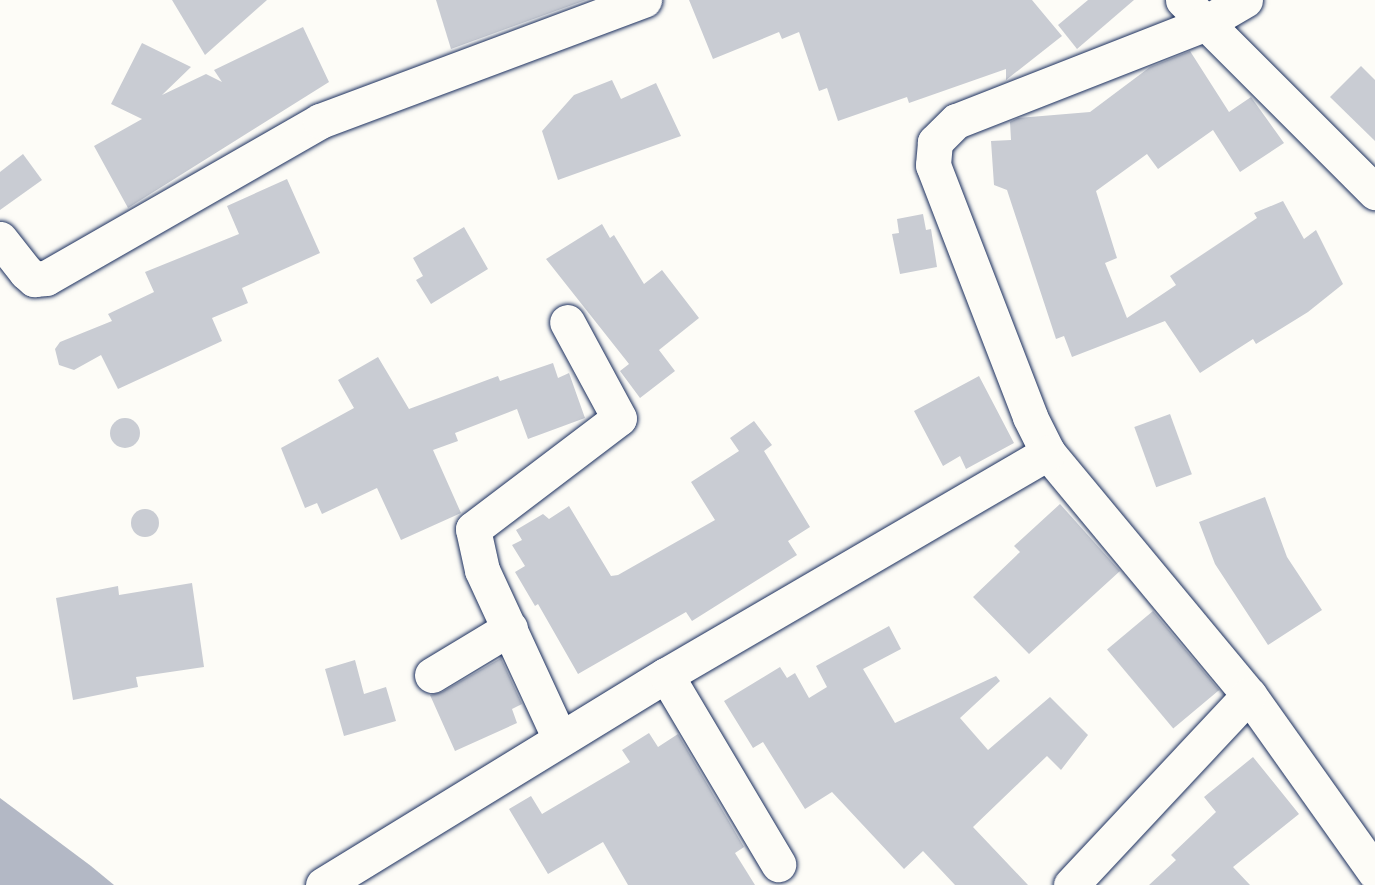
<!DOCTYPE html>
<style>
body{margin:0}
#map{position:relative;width:1375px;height:885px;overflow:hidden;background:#fdfcf7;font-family:Mynerve,sans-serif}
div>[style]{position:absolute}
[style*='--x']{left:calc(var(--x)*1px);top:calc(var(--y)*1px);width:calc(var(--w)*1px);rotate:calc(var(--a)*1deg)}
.water>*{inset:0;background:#b3b8c5}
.building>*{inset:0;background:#c9ccd3;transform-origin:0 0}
.round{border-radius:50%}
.roads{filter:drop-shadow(0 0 2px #1b2f5e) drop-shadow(0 0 2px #1b2f5e)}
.minor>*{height:35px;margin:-17.5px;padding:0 17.5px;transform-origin:17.5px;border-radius:17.5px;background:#fdfcf7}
span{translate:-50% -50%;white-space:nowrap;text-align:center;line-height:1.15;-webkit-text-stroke:5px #fdfcf7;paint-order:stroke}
</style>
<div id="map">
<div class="water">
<div style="clip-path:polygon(0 798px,91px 866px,114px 885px,0 885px)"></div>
</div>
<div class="building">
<div style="clip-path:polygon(172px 0,267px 0,205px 55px)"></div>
<div style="clip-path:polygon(436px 0,586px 0,451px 49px)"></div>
<div style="clip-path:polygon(689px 0,1032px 0,1062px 36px,1006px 80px,1006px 69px,909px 103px,907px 97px,838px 121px,827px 88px,819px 91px,799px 32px,782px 39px,779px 32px,713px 59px)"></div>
<div style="clip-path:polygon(1088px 0,1134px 0,1077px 49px,1058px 25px)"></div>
<div style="clip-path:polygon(303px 27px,329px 82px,128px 208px,94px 146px,142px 119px,111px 104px,142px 43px,191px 67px,162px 95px,206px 74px,222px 82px,214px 70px)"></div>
<div style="clip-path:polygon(1190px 51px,1229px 112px,1251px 97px,1284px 143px,1240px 172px,1213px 130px,1158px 169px,1147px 154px,1096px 191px,1117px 258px,1105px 263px,1127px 318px,1176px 285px,1170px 276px,1257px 218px,1254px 213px,1283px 201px,1304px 239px,1316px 230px,1343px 284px,1308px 312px,1256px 344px,1253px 339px,1200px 373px,1165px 321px,1072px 357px,1064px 336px,1056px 339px,1007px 190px,994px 185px,991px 141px,1011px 140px,1010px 122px,1018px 118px,1090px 112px,1150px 67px)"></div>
<div style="clip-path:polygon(1361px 66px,1375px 80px,1375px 141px,1330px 97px)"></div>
<div style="clip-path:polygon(612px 80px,621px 99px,656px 83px,681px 136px,558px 180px,542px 131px,574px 95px)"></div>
<div style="clip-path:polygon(23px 154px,42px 180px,0 210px,0 172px)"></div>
<div style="clip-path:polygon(287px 179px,320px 253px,242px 288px,248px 303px,212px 318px,222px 341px,118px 389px,101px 355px,74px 370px,59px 365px,55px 349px,60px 342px,112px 321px,108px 314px,154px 292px,145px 272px,239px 234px,227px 206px)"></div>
<div style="clip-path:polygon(923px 214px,926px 230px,931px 229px,937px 267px,900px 274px,892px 234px,899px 233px,897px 219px)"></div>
<div style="clip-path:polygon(602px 224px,610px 238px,614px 235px,644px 284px,662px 270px,699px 318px,659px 350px,675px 371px,640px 398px,620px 371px,629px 364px,546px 259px)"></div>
<div style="clip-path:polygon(464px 227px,488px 269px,431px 304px,416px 280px,423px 276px,413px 258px)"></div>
<div style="clip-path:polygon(378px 357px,409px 409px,498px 376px,500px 381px,553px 363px,558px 378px,569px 373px,585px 418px,528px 439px,517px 409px,455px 433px,458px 441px,433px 450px,461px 513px,401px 540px,377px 488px,322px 514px,317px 503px,305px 508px,281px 448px,354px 408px,338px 380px)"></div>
<div style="clip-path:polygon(979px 376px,1014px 443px,966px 469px,960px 456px,943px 466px,914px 411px)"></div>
<div style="left:1170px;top:414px;width:64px;height:38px;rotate:70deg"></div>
<div class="round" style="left:110px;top:418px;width:30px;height:30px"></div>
<div style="clip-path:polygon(754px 421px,772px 445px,764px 451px,810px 527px,788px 541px,797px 555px,692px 621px,686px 612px,578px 674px,538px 604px,535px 606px,515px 572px,525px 566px,512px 545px,522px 540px,516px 530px,543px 514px,549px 519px,569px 506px,611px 576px,618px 575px,715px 520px,691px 482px,739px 451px,730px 438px)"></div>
<div style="clip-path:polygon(1265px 497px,1287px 557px,1322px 610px,1268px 645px,1215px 564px,1199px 522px)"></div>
<div style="clip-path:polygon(1060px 504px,1120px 571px,1029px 654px,973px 597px,1020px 552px,1014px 546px)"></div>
<div class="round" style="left:131px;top:509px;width:28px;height:28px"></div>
<div style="clip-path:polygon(192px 583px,204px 667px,136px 677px,138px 687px,73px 700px,56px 598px,118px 586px,119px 595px)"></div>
<div style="left:1153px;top:611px;width:103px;height:60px;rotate:50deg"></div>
<div style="clip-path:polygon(889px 626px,901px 649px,863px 669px,895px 723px,996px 676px,1000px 681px,960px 718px,988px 750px,1050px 697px,1088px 735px,1061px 770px,1047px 756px,973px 827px,1028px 885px,955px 885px,923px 851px,904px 869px,832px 792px,805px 809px,763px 742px,753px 748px,724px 701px,780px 667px,787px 678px,795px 673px,809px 698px,827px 687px,816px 666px)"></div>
<div style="clip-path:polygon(501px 658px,522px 704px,512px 709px,517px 723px,455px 751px,430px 695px,442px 692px)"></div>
<div style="clip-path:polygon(355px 660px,364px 694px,386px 687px,396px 721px,344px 736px,325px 669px)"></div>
<div style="clip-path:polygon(649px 733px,658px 747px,678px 734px,744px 847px,735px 853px,755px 885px,628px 885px,603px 842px,548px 874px,509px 809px,531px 796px,542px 814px,630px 762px,622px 750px)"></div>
<div style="clip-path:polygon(1253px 757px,1299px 814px,1233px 867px,1250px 885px,1149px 885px,1176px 860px,1171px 855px,1216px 812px,1204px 797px)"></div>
</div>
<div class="roads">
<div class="minor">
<div style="--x:1183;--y:0;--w:272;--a:45"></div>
<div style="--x:1245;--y:0;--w:48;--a:149.7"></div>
<div style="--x:1204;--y:24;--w:266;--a:158.6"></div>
<div style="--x:956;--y:121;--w:30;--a:135"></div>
<div style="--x:935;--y:142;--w:23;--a:95"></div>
<div style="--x:933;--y:165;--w:270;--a:68.9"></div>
<div style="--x:1030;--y:417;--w:40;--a:63.4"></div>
<div style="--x:1048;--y:453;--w:315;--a:50.3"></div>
<div style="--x:1249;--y:695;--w:217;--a:54.6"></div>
<div style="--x:0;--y:239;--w:42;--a:51.8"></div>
<div style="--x:26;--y:272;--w:11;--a:41"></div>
<div style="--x:34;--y:279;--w:12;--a:-5"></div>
<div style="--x:46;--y:278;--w:316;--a:-29.8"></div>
<div style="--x:320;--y:121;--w:346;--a:-20.5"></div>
<div style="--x:432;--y:675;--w:91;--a:-31.1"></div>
<div style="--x:666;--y:675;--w:220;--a:59.3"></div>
<div style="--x:560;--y:739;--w:186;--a:-114.8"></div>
<div style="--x:482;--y:570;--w:42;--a:-102.4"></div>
<div style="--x:473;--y:529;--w:183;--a:-37.2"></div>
<div style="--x:619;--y:418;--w:109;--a:-118.4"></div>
<div style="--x:323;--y:885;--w:402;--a:-31.5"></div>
<div style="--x:666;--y:675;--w:442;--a:-30.2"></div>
<div style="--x:1071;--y:885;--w:260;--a:-46.9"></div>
</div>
</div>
</div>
